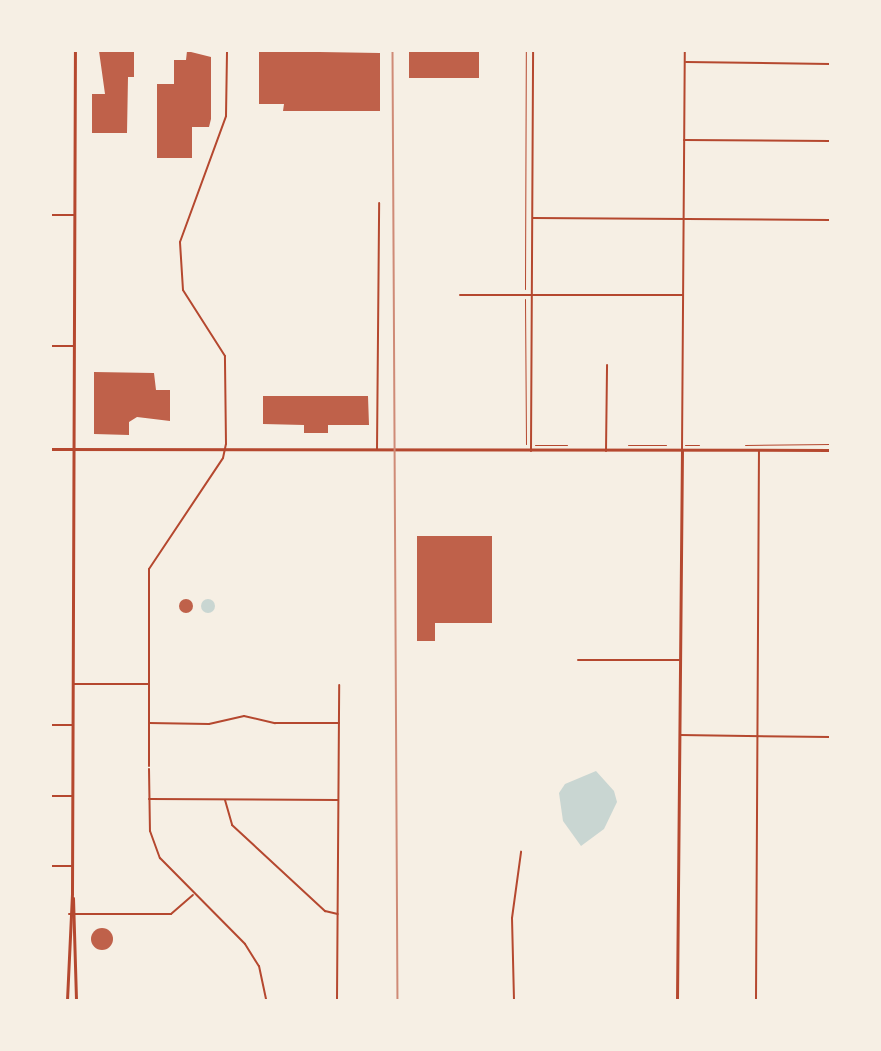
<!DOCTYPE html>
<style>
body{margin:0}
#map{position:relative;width:881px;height:1051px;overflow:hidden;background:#f6efe4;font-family:Karla,sans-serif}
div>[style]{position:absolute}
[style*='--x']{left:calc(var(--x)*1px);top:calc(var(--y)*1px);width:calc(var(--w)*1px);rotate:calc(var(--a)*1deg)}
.water>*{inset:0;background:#c9d6d2}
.round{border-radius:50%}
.building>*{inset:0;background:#bf614a;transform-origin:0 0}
.path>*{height:1px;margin:-0.5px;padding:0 0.5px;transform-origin:0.5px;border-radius:0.5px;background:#b5482f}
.minor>*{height:2px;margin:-1px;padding:0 1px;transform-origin:1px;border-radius:1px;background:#b5482f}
.tertiary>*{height:3px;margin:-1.5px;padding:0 1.5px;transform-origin:1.5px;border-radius:1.5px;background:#b5482f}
.secondary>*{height:3px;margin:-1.5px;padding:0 1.5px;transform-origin:1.5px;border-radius:1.5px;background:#b5482f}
.rail>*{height:1.5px;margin:-0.75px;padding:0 0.75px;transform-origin:0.75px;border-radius:0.75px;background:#cf8b77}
span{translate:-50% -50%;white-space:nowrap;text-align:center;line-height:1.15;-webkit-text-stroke:6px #f6efe4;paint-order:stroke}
.frame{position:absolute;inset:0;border:52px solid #f6efe4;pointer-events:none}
</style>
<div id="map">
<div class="water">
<div class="round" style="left:201px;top:599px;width:14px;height:14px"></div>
<div style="clip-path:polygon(596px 771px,614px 791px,617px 802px,604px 829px,581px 846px,563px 821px,559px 793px,565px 784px)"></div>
</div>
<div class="building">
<div style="clip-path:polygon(99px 51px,134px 51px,134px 77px,128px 77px,127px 133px,92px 133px,92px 94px,105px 94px)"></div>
<div style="clip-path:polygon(187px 51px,211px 57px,211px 119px,209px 127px,192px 127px,192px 158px,157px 158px,157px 84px,174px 84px,174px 60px,186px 60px)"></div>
<div style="clip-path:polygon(259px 51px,380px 53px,380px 111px,283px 111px,284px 104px,259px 104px)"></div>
<div style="left:409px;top:51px;width:70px;height:27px"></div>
<div style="clip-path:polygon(94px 372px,154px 373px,156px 390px,170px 390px,170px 421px,137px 417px,129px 422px,129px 435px,94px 434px)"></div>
<div style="clip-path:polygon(263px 396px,368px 396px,369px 425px,328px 425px,328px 433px,304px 433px,304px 425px,263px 424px)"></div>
<div style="clip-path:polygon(417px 536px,492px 536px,492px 623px,435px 623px,435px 641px,417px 641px)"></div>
<div class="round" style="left:179px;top:599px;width:14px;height:14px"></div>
<div class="round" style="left:91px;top:928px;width:22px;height:22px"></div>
</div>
<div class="path">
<div style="--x:525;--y:289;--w:238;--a:-89.8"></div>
<div style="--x:525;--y:299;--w:145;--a:89.6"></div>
<div style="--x:535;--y:445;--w:32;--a:0"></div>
<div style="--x:628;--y:445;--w:38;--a:0"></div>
<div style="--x:685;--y:445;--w:14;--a:0"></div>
<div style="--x:745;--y:445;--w:85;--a:-0.7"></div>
</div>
<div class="minor">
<div style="--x:686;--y:62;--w:144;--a:0.8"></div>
<div style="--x:684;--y:140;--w:146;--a:0.4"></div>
<div style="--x:51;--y:215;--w:23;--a:0"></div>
<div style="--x:533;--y:218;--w:297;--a:0.4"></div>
<div style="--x:460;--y:295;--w:223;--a:0"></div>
<div style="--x:51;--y:346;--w:22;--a:0"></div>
<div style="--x:377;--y:450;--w:247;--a:-89.5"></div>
<div style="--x:531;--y:451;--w:400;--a:-89.7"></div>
<div style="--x:606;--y:451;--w:86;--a:-89.3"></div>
<div style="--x:682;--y:451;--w:400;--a:-89.6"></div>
<div style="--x:578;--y:660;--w:101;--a:0"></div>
<div style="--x:74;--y:684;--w:75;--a:0"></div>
<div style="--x:149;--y:723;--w:60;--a:1"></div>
<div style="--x:209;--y:724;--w:36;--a:-13"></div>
<div style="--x:244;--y:716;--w:32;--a:13"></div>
<div style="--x:275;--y:723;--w:64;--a:0"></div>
<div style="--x:51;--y:725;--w:21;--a:0"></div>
<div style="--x:680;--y:735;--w:150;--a:0.8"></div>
<div style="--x:149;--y:766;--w:197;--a:-90"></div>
<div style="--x:149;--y:569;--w:133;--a:-56.3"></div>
<div style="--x:223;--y:458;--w:14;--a:-78"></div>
<div style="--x:226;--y:444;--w:88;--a:-90.7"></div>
<div style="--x:225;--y:356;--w:78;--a:-122.5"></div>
<div style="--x:183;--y:290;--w:48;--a:-93.6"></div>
<div style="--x:180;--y:242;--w:134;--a:-69.9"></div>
<div style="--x:226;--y:116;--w:65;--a:-89.1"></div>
<div style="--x:149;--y:769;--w:62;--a:89.1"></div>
<div style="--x:150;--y:831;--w:29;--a:70"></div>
<div style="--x:160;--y:858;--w:121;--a:45.3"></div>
<div style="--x:245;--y:944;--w:26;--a:58"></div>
<div style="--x:259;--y:966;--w:35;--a:78"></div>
<div style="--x:51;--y:796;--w:21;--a:0"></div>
<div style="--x:149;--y:799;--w:189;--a:0.3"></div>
<div style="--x:225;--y:800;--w:26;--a:74"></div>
<div style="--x:232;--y:825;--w:127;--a:42.8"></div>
<div style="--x:325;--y:911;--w:13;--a:13"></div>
<div style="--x:51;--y:866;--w:21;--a:0"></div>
<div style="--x:69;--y:914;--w:102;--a:0"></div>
<div style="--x:171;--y:914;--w:29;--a:-41"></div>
<div style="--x:337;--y:1000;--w:315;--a:-89.6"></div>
<div style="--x:514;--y:1000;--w:82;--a:-91.4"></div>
<div style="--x:512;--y:918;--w:67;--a:-82.2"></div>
<div style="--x:756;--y:1000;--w:549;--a:-89.69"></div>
</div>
<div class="tertiary">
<div style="--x:51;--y:449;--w:779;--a:0.07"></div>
<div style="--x:677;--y:1000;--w:549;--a:-89.48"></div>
</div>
<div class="secondary">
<div style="--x:73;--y:898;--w:102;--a:88.3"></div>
<div style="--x:67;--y:1000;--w:107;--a:-87.3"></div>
<div style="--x:72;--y:893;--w:842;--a:-89.8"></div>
</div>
<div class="rail">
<div style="--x:393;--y:51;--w:949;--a:89.7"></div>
</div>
<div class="frame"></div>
</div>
